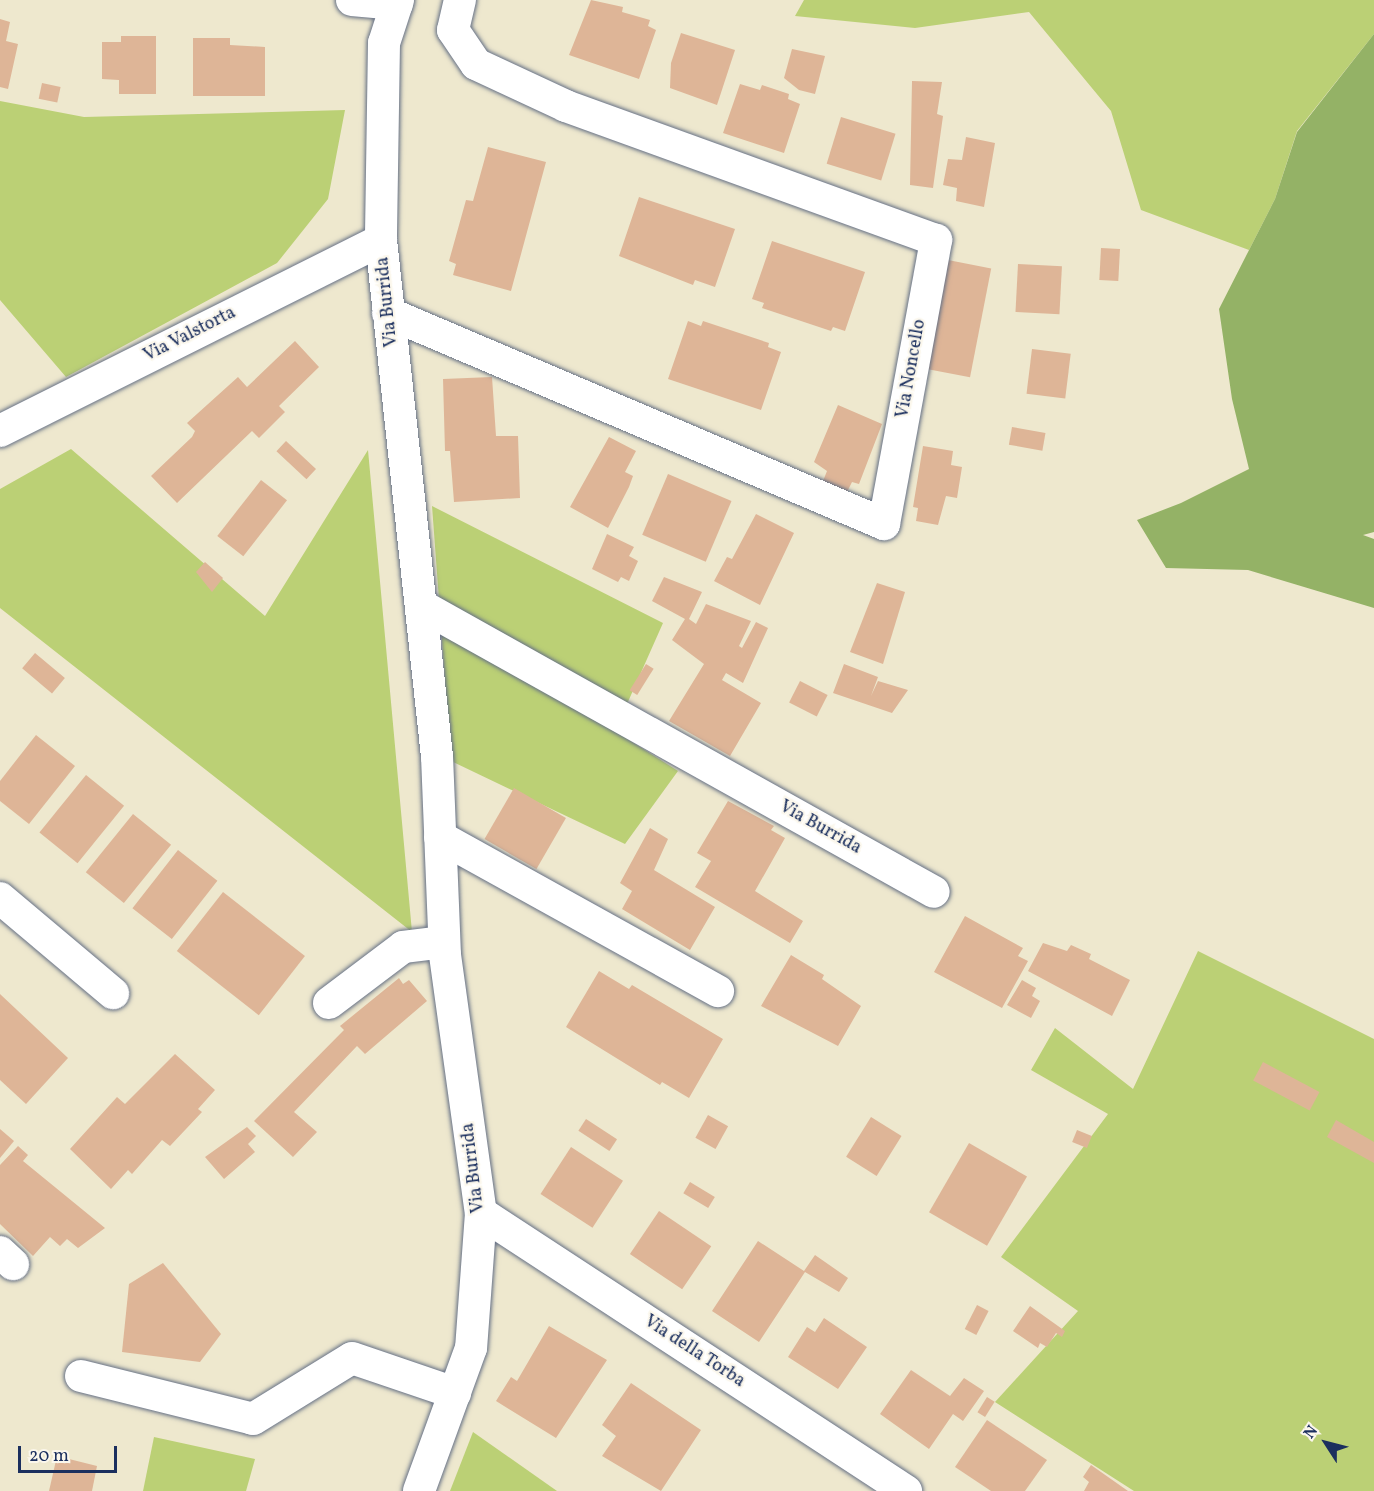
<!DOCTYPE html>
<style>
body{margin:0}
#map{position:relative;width:1374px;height:1491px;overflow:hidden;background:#eee8ce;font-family:Vollkorn,serif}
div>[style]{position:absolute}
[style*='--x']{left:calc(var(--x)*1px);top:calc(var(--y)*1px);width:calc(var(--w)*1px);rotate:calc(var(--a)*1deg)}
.green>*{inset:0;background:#bbd075}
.forest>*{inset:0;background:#94b266}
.building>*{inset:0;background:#deb597;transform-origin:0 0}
.roads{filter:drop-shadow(0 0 2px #657085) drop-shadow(0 0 2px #657085)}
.minor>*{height:32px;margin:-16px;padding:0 16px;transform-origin:16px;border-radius:16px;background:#fff}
span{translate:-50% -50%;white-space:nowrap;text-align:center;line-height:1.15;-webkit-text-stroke:4.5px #fbf7ec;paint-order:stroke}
.street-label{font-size:18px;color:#1b2f5e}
.north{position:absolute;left:1296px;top:1413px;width:60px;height:60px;-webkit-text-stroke:4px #fbf7ec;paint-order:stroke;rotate:306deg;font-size:16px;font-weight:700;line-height:24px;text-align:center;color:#1b2f5e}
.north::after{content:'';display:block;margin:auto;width:21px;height:27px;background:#1b2f5e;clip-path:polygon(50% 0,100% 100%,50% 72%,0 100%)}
.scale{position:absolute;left:18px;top:1446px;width:99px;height:27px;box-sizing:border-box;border:3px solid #1b2f5e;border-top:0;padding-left:8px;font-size:18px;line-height:21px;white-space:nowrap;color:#1b2f5e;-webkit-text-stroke:4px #fbf7ec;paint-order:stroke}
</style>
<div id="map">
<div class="green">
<div style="clip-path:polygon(804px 0,1374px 0,1374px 34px,1297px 131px,1275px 199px,1249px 250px,1141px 210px,1111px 111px,1029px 12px,915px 28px,795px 16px)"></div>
<div style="clip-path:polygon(0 101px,84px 117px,345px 110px,328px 199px,277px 263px,66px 377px,0 300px)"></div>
<div style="clip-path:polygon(71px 449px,265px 616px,368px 450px,412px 932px,0 608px,0 489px)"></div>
<div style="clip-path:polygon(432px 506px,663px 623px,615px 731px,678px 771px,625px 844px,451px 761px)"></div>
<div style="clip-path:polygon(1198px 951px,1374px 1039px,1374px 1491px,1134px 1491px,995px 1402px,1078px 1311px,1001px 1257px,1108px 1114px,1031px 1070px,1055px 1028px,1133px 1089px)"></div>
<div style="clip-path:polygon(473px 1432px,557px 1491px,450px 1491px)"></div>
<div style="clip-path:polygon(154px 1437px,255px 1459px,246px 1491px,143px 1491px)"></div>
</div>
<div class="forest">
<div style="clip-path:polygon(1374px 34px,1374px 532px,1363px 535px,1374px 539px,1374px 608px,1248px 570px,1166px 568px,1137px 520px,1181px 503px,1249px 469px,1232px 399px,1219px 309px,1275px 199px,1297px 132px)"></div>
</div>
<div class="building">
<div style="clip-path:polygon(591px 0,623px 7px,622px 12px,650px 20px,648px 26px,656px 30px,639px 79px,569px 55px)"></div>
<div style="clip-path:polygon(0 19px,10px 22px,6px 41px,18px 44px,8px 89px,0 87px)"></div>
<div style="clip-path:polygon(681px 33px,735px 50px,717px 105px,670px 88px,671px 63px)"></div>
<div style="clip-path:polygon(121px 36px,156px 36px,156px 94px,119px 94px,119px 80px,102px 79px,102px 42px,121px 42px)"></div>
<div style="clip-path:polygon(193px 38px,230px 38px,230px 45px,265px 47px,265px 96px,193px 96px)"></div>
<div style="clip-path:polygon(792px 49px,825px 56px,815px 94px,799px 90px,784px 78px)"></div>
<div style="clip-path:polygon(912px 81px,942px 82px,937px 114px,943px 116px,933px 188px,910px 185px)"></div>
<div style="left:42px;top:83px;width:19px;height:16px;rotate:12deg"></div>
<div style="clip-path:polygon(740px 84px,760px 90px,762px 85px,789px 94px,788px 99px,800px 104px,784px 153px,723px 133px)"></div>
<div style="left:841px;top:117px;width:57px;height:49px;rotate:17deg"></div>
<div style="clip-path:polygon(966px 137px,995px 143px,984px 207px,956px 201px,957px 188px,943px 185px,948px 159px,962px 160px)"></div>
<div style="clip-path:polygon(488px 147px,546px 162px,511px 291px,453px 275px,456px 264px,449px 261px,466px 200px,473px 201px)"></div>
<div style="clip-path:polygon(639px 197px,735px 229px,715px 287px,695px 280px,693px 285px,619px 256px)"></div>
<div style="clip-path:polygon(772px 241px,865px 272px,845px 331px,833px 327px,831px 331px,762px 308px,764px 303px,752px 299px)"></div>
<div style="left:1101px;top:248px;width:19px;height:32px;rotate:3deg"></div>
<div style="left:948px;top:260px;width:44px;height:111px;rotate:11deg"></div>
<div style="left:1018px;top:264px;width:44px;height:48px;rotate:3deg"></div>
<div style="clip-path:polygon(688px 321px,701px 326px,703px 321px,769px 343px,768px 347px,781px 352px,761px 410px,668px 379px)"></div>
<div style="clip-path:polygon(295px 341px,319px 367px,279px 406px,285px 412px,259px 438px,252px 431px,177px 503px,151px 476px,192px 437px,195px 431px,187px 423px,238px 377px,247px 387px)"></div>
<div style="left:1032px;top:349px;width:39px;height:45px;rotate:7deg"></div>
<div style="clip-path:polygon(492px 377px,496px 436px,518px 436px,520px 498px,454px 502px,450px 451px,445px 451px,443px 379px)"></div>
<div style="clip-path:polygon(838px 405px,882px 424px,859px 484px,852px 482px,847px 492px,823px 481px,827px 471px,814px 462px)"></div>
<div style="left:1012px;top:427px;width:34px;height:18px;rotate:10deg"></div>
<div style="clip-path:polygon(609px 437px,636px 451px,625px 472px,633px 476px,629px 487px,608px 528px,570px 507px)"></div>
<div style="left:286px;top:441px;width:41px;height:14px;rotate:43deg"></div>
<div style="clip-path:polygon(923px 446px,953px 451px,951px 465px,962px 467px,957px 498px,946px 496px,938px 525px,916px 521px,918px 508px,913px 507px)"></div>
<div style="left:668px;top:474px;width:69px;height:66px;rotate:23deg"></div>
<div style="left:261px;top:480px;width:33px;height:71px;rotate:38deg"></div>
<div style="clip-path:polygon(756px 514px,794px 533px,760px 605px,714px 581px,727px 557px,732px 559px)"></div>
<div style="clip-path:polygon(607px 534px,634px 547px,629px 556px,638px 561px,629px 581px,621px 577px,618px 582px,592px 569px)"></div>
<div style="clip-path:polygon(205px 562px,223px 578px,212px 592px,196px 572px)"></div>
<div style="clip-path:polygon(664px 577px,702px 592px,689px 619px,696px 624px,706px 604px,751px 621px,739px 646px,742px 648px,756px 622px,768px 628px,743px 683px,726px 673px,722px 680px,761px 703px,730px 756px,669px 721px,704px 664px,672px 640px,685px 619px,652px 601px)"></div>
<div style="clip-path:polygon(877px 583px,905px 592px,883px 664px,850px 652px)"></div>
<div style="left:35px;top:653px;width:39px;height:20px;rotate:40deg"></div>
<div style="left:646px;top:664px;width:9px;height:31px;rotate:32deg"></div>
<div style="clip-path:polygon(844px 664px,878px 677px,871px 696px,878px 681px,908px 690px,892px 713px,833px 693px)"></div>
<div style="left:800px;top:681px;width:31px;height:24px;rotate:27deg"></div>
<div style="clip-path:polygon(36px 735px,75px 766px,29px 824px,0 801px,0 781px)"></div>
<div style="left:86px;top:775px;width:49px;height:74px;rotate:39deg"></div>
<div style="left:514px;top:788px;width:60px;height:59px;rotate:30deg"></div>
<div style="clip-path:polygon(728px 801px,774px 826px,771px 830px,785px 838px,755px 891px,803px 921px,790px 943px,695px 887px,711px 861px,697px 853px)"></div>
<div style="left:133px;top:814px;width:49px;height:75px;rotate:39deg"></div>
<div style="clip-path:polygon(650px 828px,668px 839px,654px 870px,715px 907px,690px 950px,622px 909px,632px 891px,620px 883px)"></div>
<div style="left:178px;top:850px;width:50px;height:74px;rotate:38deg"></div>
<div style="left:223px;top:892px;width:104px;height:75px;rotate:38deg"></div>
<div style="clip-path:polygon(965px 916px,1023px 948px,1018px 956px,1028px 961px,1002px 1008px,934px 972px)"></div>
<div style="clip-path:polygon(1043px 943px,1067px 951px,1071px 945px,1091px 954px,1089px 959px,1130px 980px,1112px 1016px,1028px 971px)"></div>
<div style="clip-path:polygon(791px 955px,824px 975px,822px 979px,861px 1006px,838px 1046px,761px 1006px)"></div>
<div style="clip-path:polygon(599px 971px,629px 989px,632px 985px,723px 1039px,689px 1098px,662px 1082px,660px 1085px,566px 1027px)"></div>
<div style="clip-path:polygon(399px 978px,403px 984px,409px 980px,427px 1001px,365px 1054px,357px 1046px,294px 1112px,317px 1132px,293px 1157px,254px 1121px,344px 1030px,340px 1026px)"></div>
<div style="clip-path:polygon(1022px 980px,1036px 988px,1032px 996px,1040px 1001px,1031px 1018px,1007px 1005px)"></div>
<div style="clip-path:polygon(0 994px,68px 1058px,26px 1104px,0 1080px)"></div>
<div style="clip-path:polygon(175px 1054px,215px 1090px,198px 1109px,202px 1112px,170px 1146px,162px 1140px,132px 1174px,128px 1170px,111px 1189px,70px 1149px,117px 1097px,125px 1104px)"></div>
<div style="left:1263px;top:1062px;width:64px;height:21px;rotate:28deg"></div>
<div style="left:708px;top:1115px;width:23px;height:26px;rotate:29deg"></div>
<div style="left:871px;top:1117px;width:36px;height:47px;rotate:32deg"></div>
<div style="left:586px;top:1119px;width:37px;height:14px;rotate:33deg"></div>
<div style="clip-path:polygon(1336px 1120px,1374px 1142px,1374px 1163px,1327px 1137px)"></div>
<div style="clip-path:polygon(247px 1127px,256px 1136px,248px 1144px,255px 1152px,224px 1179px,205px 1157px)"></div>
<div style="clip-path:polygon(0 1129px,14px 1141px,0 1158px)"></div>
<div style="left:1077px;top:1130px;width:16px;height:13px;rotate:22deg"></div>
<div style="left:969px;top:1143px;width:67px;height:80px;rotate:30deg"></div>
<div style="clip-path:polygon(18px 1146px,28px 1155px,23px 1161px,105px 1228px,78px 1248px,67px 1239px,60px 1246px,50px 1237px,33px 1256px,0 1224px,0 1165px)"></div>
<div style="left:571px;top:1147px;width:62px;height:56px;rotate:33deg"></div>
<div style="left:690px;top:1182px;width:29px;height:13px;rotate:31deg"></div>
<div style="left:659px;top:1211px;width:63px;height:52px;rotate:34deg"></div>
<div style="clip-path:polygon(758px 1241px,804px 1271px,815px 1255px,848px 1278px,839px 1292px,805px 1272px,759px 1342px,712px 1311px)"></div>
<div style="clip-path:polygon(163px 1263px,221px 1334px,200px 1362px,122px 1352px,129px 1284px)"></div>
<div style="left:977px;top:1305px;width:13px;height:27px;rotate:27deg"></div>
<div style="clip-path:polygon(1030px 1306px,1065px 1331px,1062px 1337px,1056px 1333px,1047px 1347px,1040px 1343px,1038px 1348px,1013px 1331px)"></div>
<div style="clip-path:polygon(824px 1318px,867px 1347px,838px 1389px,788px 1357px,807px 1327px,815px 1332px)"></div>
<div style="clip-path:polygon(549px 1326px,607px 1360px,556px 1438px,496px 1401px,511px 1377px,517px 1381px)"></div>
<div style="clip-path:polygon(911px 1370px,950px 1396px,964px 1378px,984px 1391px,963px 1421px,953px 1414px,929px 1449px,880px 1414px)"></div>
<div style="clip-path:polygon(631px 1383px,701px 1430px,661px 1491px,602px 1456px,616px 1436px,602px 1425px)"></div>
<div style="left:987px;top:1397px;width:9px;height:18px;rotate:32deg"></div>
<div style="clip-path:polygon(987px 1420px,1047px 1460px,1025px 1491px,991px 1491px,955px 1467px)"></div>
<div style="clip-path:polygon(57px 1456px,97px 1466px,92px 1491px,49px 1491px)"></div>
<div style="clip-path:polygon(1091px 1465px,1128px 1491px,1084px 1491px,1089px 1482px,1083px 1477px)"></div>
</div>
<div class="roads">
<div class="minor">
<div style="--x:352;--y:0;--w:45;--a:5.1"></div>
<div style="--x:398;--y:0;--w:45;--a:108"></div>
<div style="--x:384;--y:43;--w:197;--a:90.9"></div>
<div style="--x:381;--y:240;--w:519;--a:83.81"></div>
<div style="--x:437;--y:756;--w:199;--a:87.7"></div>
<div style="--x:445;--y:955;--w:260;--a:82.1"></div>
<div style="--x:481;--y:1213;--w:135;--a:94.2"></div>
<div style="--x:471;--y:1348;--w:152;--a:110"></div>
<div style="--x:388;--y:313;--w:539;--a:23.05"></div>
<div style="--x:884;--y:524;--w:289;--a:-79.6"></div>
<div style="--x:936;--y:240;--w:394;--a:-160.1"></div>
<div style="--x:566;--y:106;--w:99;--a:-155"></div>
<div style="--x:476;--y:64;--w:41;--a:-124.1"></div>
<div style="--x:453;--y:30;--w:31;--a:-77"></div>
<div style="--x:0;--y:431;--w:426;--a:-26.6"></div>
<div style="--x:422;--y:606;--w:586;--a:29.19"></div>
<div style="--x:440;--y:837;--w:318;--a:29"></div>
<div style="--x:0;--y:898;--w:148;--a:40.1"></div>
<div style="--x:329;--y:1003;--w:93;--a:-37.1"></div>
<div style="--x:403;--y:947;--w:41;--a:-7"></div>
<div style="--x:481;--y:1213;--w:508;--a:33.19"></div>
<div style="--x:0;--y:1252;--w:18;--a:43"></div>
<div style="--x:81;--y:1376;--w:177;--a:14"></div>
<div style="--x:253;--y:1419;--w:116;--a:-31.6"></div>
<div style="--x:352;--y:1358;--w:109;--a:18.8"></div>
</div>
</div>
<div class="street-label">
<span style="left:388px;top:302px;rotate:-96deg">Via Burrida</span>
<span style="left:190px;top:335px;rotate:-27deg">Via Valstorta</span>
<span style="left:912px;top:369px;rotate:-80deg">Via Noncello</span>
<span style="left:820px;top:828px;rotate:29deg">Via Burrida</span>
<span style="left:474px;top:1168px;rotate:-97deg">Via Burrida</span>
<span style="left:694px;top:1352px;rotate:33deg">Via della Torba</span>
</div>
<div class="north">N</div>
<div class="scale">20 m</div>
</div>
